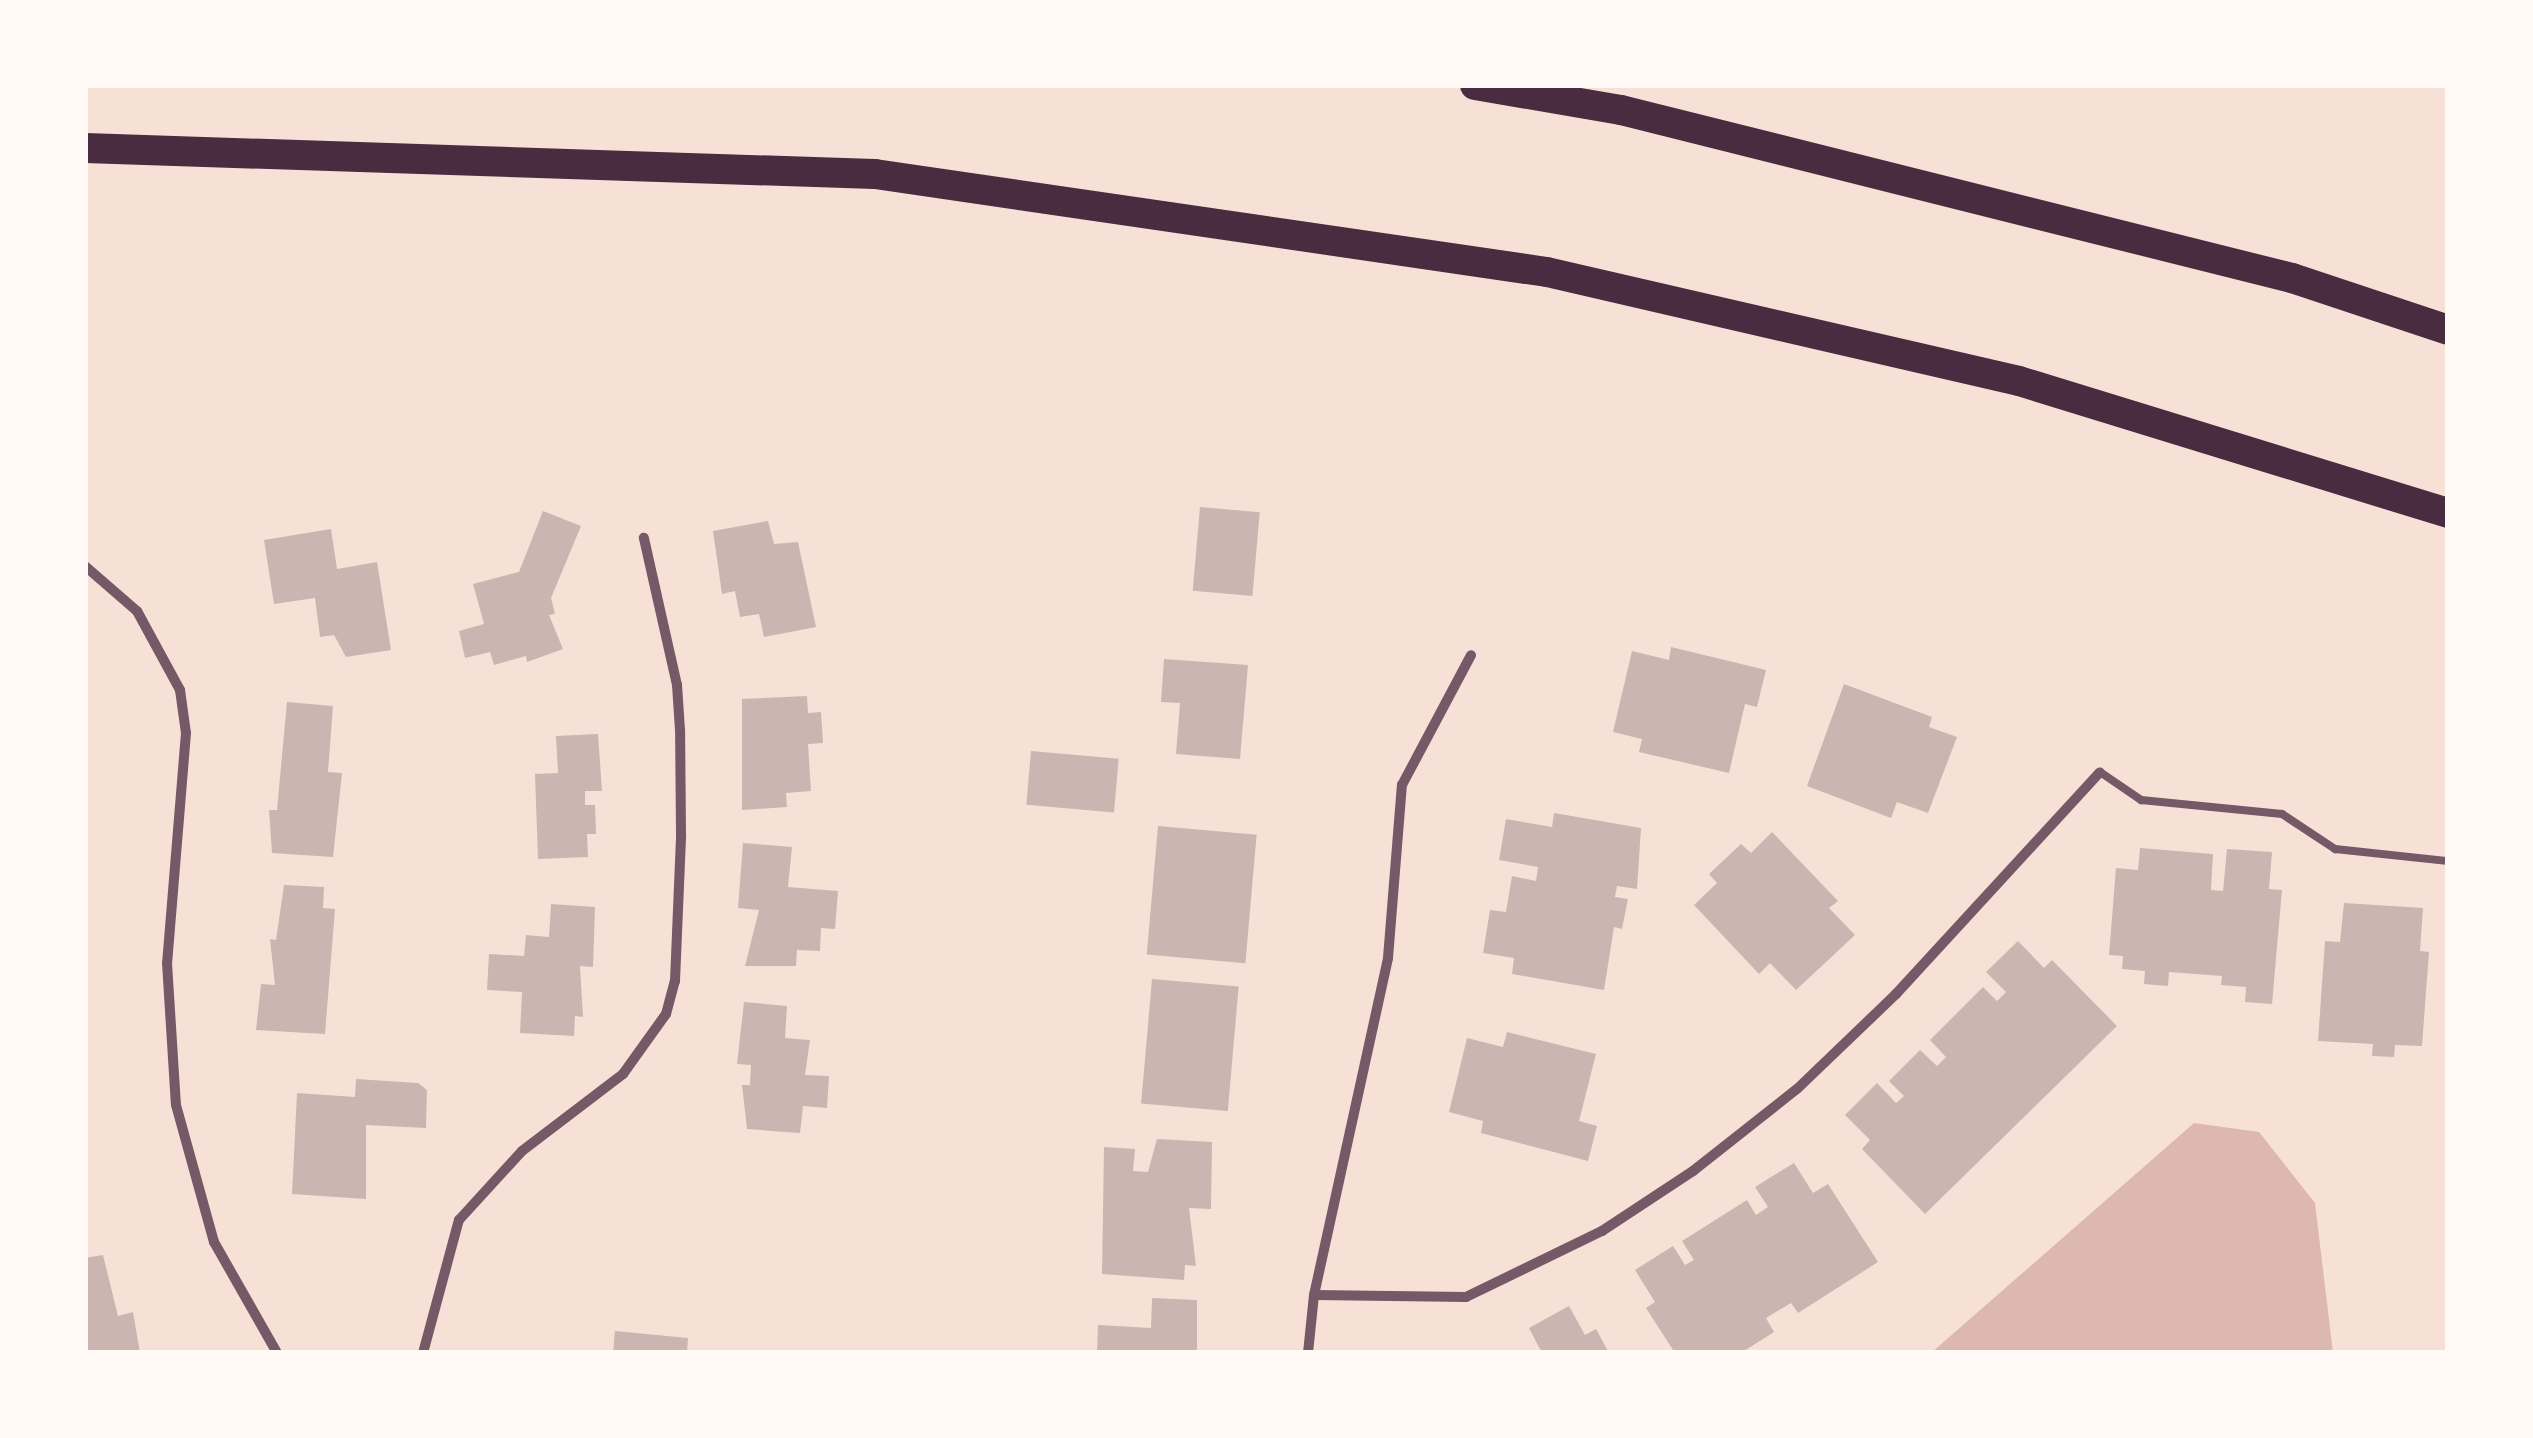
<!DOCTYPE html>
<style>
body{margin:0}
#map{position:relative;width:2533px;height:1438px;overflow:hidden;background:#f7e1d7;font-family:"Nunito Sans",sans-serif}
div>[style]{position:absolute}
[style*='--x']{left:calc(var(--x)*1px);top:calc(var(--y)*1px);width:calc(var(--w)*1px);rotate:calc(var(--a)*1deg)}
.water>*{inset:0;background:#dcb8b0}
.building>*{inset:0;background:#ccb4b1;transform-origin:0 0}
.service>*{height:8px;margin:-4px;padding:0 4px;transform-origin:4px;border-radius:4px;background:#755966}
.minor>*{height:10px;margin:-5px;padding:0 5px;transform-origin:5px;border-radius:5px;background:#755966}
.motorway>*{height:30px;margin:-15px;padding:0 15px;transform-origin:15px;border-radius:15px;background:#4a2c40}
span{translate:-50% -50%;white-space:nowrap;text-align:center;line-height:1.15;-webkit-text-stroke:10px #fffaf5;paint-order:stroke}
.frame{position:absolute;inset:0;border:88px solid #fffaf5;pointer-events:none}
</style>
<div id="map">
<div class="water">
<div style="clip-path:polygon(2194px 1123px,2259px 1132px,2315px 1203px,2333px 1353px,1931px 1353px)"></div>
</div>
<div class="building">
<div style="left:1200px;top:507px;width:60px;height:84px;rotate:5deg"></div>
<div style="clip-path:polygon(543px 511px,581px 526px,551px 598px,555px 614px,549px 615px,563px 649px,527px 662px,526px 656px,494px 665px,490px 652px,465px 658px,459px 631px,484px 624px,473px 584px,519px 572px)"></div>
<div style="clip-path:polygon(768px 521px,774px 544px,798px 542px,816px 627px,764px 637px,759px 614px,740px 617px,735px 591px,722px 594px,713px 531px)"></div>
<div style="clip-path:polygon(331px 529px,337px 569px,377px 562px,391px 650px,346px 657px,334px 635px,320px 637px,315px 598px,274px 604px,264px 540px)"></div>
<div style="clip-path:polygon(1671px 647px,1766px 670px,1757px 707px,1745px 704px,1729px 773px,1639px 752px,1642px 739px,1613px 732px,1632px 651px,1669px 660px)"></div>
<div style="clip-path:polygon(1164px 659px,1248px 665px,1240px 759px,1176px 754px,1180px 703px,1161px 702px)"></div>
<div style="clip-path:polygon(1844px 684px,1932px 717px,1929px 727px,1957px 737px,1928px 813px,1897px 802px,1891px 818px,1807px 786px)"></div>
<div style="clip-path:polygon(807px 696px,808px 713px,821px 712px,823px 743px,808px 744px,811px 791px,786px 793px,787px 807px,742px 810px,742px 699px)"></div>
<div style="clip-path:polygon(287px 702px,333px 706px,328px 772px,342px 773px,333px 857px,272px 853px,269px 810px,277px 810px)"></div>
<div style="clip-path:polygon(598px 734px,602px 791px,585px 791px,585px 805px,595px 805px,596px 834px,587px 834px,588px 857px,538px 859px,535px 774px,558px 773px,556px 736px)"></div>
<div style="left:1031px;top:751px;width:88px;height:54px;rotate:5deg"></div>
<div style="clip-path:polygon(1554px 813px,1641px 828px,1637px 889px,1617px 886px,1615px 897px,1628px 899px,1622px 929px,1614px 927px,1604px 990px,1512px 974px,1514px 958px,1483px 953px,1490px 910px,1506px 912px,1512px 876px,1536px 881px,1538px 867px,1499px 860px,1506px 819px,1552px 827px)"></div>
<div style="left:1158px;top:826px;width:99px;height:129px;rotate:5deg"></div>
<div style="clip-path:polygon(1772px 832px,1838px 901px,1829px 908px,1855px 935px,1796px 990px,1770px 963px,1759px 974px,1694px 905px,1717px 883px,1709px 874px,1741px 844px,1751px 853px)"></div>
<div style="clip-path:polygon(743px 843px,792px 847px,788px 887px,838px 891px,835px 929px,821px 928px,820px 951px,797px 950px,796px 966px,745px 966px,759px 910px,738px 908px)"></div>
<div style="clip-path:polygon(2140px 848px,2213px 854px,2211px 890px,2223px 891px,2227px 849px,2272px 852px,2269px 889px,2282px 890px,2272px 1004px,2245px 1002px,2246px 987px,2221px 985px,2222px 976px,2169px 972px,2168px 986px,2144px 984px,2145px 971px,2122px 969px,2123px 956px,2109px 955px,2116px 868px,2138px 870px)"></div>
<div style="clip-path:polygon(284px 885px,324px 887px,323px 908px,335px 909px,325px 1034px,256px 1030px,261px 984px,275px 985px,270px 939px,276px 940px)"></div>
<div style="clip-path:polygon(2344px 903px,2423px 908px,2420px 951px,2429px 952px,2422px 1046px,2395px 1045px,2394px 1057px,2372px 1056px,2373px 1044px,2318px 1041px,2325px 941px,2340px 942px)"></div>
<div style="clip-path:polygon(551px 904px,595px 907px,593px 967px,580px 966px,583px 1017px,575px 1016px,574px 1036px,520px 1033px,522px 992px,487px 990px,489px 954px,524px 956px,526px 935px,549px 937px)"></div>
<div style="clip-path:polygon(2018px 941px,2044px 968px,2052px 960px,2117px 1026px,1925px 1214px,1862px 1149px,1870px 1140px,1845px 1115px,1877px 1083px,1896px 1103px,1904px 1096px,1889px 1081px,1920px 1050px,1937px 1066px,1946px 1057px,1930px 1040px,1983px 987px,1997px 1001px,2006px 992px,1986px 972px)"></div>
<div style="left:1152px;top:979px;width:87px;height:125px;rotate:5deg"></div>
<div style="clip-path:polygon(744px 1002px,787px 1006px,785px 1038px,810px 1040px,805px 1075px,829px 1076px,827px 1108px,803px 1106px,800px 1133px,747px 1129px,742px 1085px,750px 1085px,751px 1065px,737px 1064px)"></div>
<div style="clip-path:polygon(1507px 1032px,1596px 1054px,1579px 1121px,1597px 1126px,1588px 1161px,1481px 1133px,1483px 1121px,1449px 1112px,1467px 1038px,1503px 1047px)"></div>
<div style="clip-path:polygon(356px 1079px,418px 1083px,427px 1090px,426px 1128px,366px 1125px,366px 1199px,292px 1194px,297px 1093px,355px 1097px)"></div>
<div style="clip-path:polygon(1157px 1139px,1212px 1142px,1211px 1209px,1189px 1208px,1196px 1266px,1185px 1265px,1184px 1280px,1102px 1274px,1104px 1147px,1135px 1149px,1133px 1171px,1148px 1172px)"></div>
<div style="clip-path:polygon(1794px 1163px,1813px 1193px,1828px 1184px,1878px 1262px,1798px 1313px,1791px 1303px,1766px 1318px,1774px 1332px,1741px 1353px,1675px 1353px,1646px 1308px,1655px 1302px,1635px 1270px,1673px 1246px,1685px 1265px,1694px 1260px,1682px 1241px,1747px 1200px,1756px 1215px,1768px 1207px,1755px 1187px)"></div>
<div style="clip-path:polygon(103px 1255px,118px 1316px,133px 1312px,140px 1353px,91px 1353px,85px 1345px,85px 1258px)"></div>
<div style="clip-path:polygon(1152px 1298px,1197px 1300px,1197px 1353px,1097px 1353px,1098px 1325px,1151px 1328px)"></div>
<div style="clip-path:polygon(1569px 1306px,1585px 1335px,1596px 1329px,1609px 1353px,1542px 1353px,1529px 1328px)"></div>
<div style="clip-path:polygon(615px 1331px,688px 1338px,687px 1353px,613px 1353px)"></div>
</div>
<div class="service">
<div style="--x:2100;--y:772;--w:50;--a:34.3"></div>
<div style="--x:2141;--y:800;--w:142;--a:5.7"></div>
<div style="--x:2282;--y:814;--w:64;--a:33.4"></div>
<div style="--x:2335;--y:849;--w:114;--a:6.1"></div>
</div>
<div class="minor">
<div style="--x:85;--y:566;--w:69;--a:40.9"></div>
<div style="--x:137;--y:611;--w:90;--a:61.4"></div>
<div style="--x:180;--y:690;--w:43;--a:82.1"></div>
<div style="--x:186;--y:733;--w:231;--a:94.7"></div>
<div style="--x:167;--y:963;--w:142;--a:86.4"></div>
<div style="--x:176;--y:1105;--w:142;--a:74.5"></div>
<div style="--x:214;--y:1242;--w:128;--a:60.4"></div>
<div style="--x:1314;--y:1295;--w:152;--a:0.8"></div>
<div style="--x:1466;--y:1297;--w:151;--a:-25.9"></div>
<div style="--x:1602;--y:1231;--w:109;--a:-33.4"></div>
<div style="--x:1693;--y:1171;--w:132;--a:-38.3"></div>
<div style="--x:1797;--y:1089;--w:137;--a:-43.8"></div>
<div style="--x:1896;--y:994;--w:301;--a:-47.4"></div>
<div style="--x:423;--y:1353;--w:138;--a:-74.9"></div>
<div style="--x:459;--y:1220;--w:93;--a:-47.6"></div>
<div style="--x:522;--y:1151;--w:127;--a:-37.3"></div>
<div style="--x:623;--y:1074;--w:74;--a:-54.4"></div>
<div style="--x:666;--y:1014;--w:34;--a:-75"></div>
<div style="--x:675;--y:981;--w:146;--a:-87.6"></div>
<div style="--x:681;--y:835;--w:105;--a:-90.5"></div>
<div style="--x:680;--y:730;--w:45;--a:-93.8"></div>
<div style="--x:677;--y:685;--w:151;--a:-102.7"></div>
<div style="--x:1308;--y:1353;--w:58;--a:-84.1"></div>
<div style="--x:1314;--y:1295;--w:345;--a:-77.6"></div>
<div style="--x:1388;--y:958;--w:174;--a:-85.4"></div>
<div style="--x:1402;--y:785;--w:147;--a:-62"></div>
</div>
<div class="motorway">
<div style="--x:1475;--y:85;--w:148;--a:9.7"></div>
<div style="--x:1621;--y:110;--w:692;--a:14.06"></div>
<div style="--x:2292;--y:278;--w:164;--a:18.4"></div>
<div style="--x:85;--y:148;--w:790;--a:1.89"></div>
<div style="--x:875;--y:174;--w:679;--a:8.3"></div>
<div style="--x:1547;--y:272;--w:484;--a:13"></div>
<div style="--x:2019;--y:381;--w:449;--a:17.1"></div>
</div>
<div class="frame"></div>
</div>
